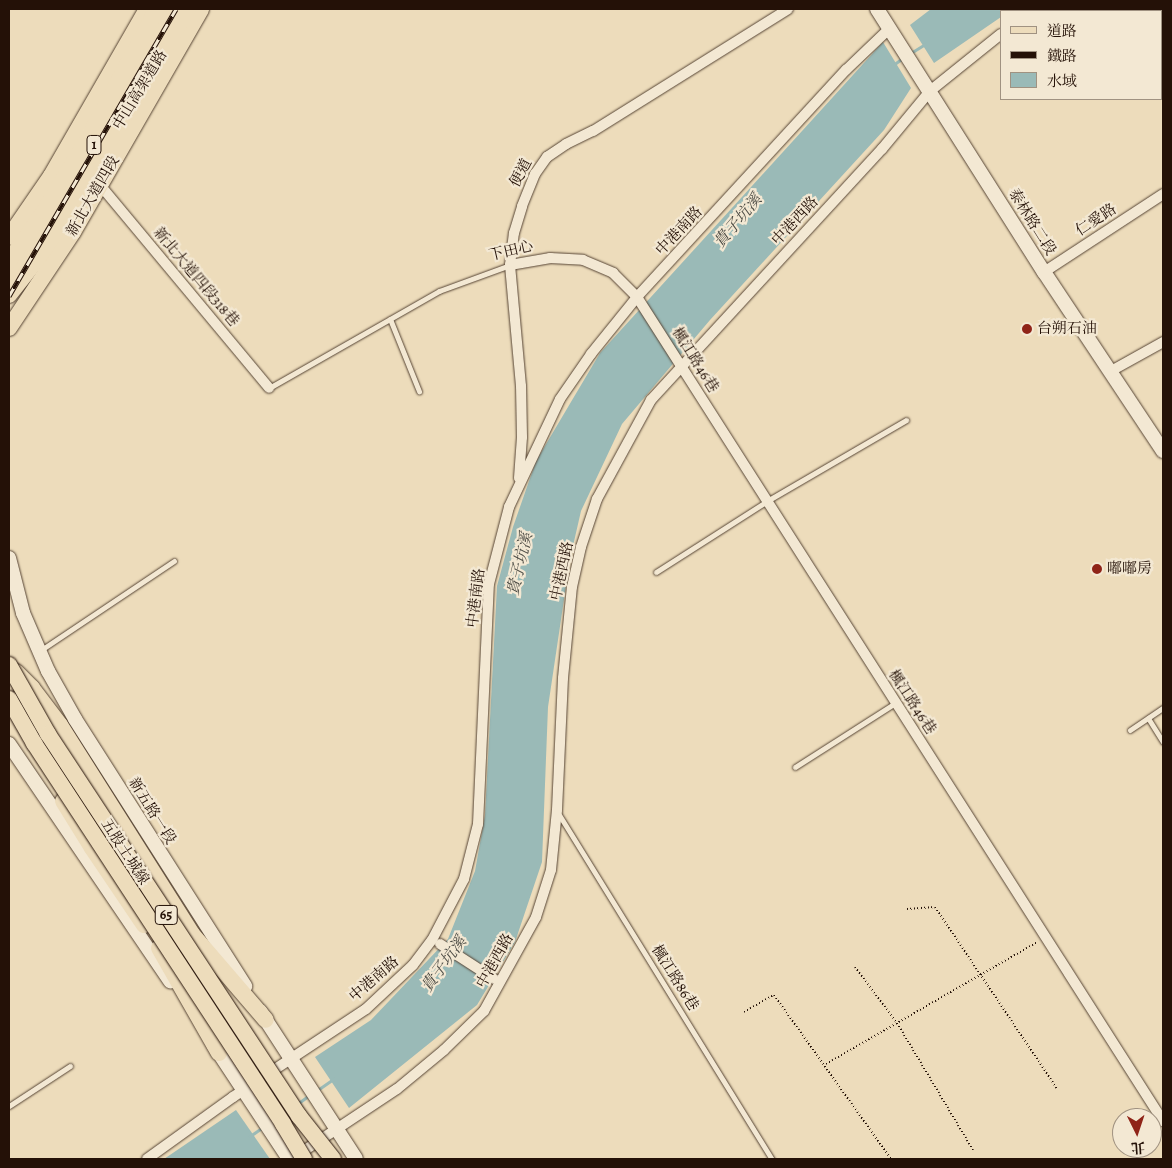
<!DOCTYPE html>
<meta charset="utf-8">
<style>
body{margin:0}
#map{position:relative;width:1172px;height:1168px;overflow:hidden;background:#eddcbb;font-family:Alegreya,"Noto Serif TC",serif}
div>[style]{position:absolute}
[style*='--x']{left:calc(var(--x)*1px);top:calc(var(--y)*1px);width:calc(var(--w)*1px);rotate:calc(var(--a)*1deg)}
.water>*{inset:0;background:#9abab7}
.stream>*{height:3px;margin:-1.5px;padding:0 1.5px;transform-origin:1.5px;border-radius:1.5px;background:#9abab7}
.path>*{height:2px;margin-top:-1px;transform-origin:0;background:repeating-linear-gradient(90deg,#241107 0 1px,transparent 0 3.5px)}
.roads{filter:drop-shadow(0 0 1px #564434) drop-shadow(0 0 1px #564434)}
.service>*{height:5px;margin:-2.5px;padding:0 2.5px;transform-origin:2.5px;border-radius:2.5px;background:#f3e8d3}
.minor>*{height:10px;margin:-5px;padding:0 5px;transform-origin:5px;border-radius:5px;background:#f3e8d3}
.secondary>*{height:14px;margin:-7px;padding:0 7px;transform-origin:7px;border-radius:7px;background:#f3e8d3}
.primary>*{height:16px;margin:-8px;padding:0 8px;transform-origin:8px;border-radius:8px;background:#eddcbb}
.trunk>*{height:16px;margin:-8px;padding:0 8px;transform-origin:8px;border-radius:8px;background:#eddcbb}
.rail>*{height:5px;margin-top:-2.5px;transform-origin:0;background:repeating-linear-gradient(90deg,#f3e8d3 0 9px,#241107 0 18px);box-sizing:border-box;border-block:1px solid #241107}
.bridges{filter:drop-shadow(0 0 1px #241107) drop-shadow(0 0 1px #241107)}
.trunk-bridge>*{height:16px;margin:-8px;padding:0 8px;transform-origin:8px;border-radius:8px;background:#eddcbb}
.dots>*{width:14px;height:14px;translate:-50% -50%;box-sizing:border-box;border:2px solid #f3e8d3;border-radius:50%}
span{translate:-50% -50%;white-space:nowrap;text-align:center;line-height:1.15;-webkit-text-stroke:4.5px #f3e8d3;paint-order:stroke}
.shield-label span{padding:1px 4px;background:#f3e8d3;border:1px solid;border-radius:4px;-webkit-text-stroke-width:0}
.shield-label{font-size:14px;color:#241107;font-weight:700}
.street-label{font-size:15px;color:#241107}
.poi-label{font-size:15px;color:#241107}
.left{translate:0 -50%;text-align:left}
.water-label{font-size:16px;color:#4d4c45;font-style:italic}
.frame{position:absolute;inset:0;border:10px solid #241107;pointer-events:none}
.legend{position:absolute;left:1000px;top:10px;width:162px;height:90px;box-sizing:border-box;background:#f3e8d3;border:1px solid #a09281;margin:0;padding:6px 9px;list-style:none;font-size:15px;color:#241107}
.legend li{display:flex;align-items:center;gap:10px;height:25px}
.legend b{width:25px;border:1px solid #a09281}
.north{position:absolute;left:1112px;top:1108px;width:50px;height:50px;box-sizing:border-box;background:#f3e8d3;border:1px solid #a09281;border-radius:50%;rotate:176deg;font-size:14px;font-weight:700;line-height:20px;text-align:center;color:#241107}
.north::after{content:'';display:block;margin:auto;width:18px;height:22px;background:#8f2418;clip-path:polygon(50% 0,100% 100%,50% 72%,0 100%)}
</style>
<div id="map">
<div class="water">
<div style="clip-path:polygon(931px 9px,1013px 9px,1001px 11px,1001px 17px,934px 63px,910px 25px)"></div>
<div style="clip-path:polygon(883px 42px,911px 88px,884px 130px,710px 320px,622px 424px,581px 511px,570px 559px,548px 707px,542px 862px,515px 942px,477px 1005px,349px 1108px,315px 1057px,371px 1020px,448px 939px,475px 871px,485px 815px,497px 586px,513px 527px,536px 461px,600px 353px)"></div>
<div style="clip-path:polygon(236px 1110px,270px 1159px,164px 1159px)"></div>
</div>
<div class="stream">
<div style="--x:909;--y:54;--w:19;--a:-32"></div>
<div style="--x:893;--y:65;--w:14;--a:-36"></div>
<div style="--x:316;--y:1091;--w:21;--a:-35"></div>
<div style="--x:297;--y:1104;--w:17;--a:-36"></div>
<div style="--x:250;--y:1136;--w:16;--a:-35"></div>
</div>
<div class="path">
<div style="--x:907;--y:909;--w:28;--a:-4"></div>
<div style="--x:935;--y:907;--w:220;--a:56.1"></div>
<div style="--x:855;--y:967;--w:70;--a:53.1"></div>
<div style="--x:897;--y:1023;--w:148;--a:59.1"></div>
<div style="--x:744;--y:1012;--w:34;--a:-30"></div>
<div style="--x:774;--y:995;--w:201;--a:54.5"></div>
<div style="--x:826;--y:1064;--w:244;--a:-30"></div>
</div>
<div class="roads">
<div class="service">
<div style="--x:390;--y:319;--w:78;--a:68.1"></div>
<div style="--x:269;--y:388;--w:196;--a:-29.7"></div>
<div style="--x:439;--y:291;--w:76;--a:-20.1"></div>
<div style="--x:656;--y:572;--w:132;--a:-32.6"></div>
<div style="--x:767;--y:501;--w:161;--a:-30.2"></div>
<div style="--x:41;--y:650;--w:160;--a:-33.8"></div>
<div style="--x:1148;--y:718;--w:28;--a:58"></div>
<div style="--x:1130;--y:730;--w:40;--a:-34"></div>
<div style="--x:795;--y:767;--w:119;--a:-32.6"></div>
<div style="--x:558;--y:813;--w:407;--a:58.3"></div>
<div style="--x:9;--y:1106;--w:73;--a:-33.3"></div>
</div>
<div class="minor">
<div style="--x:1031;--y:11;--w:4;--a:-34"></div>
<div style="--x:100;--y:185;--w:264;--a:50.2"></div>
<div style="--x:510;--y:265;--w:41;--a:-9.9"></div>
<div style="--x:550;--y:258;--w:33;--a:3"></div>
<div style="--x:583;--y:260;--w:33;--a:23"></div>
<div style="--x:613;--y:273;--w:34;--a:45"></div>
<div style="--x:637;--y:297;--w:978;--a:57.45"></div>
<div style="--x:1044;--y:272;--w:142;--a:-33.2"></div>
<div style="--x:1111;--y:371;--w:60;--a:-29.1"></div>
<div style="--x:519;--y:478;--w:41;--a:-85.8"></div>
<div style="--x:522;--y:437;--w:51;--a:-91.1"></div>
<div style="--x:521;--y:386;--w:121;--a:-95.2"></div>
<div style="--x:510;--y:265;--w:32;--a:-83"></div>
<div style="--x:514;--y:233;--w:28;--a:-73"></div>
<div style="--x:522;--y:206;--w:35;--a:-68"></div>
<div style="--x:535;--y:174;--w:21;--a:-55"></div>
<div style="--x:547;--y:157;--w:23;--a:-34"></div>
<div style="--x:566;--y:144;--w:30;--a:-26"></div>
<div style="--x:593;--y:131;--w:230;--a:-32"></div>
<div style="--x:440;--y:944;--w:64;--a:32.9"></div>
<div style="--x:296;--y:1156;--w:121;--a:-33.6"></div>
<div style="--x:397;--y:1089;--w:61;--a:-39.7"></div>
<div style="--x:444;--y:1050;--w:56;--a:-44.3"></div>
<div style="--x:484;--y:1011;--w:107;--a:-61"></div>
<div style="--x:536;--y:917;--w:49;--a:-72.3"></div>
<div style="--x:551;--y:870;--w:60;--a:-84.3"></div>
<div style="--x:557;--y:810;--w:132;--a:-87.4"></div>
<div style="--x:563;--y:678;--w:91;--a:-84.4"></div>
<div style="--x:572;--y:587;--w:41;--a:-77.3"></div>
<div style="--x:581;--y:547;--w:51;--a:-71.6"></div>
<div style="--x:597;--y:499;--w:113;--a:-61.4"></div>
<div style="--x:651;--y:400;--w:341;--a:-47.4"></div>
<div style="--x:882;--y:149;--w:75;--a:-50.4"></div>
<div style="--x:930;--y:91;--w:91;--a:-38.8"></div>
<div style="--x:147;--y:1159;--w:106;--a:-35.8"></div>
<div style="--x:233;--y:1097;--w:159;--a:-33.5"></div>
<div style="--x:366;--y:1009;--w:64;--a:-43.1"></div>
<div style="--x:413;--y:965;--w:31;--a:-53"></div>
<div style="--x:432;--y:940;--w:69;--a:-62.3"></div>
<div style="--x:464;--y:879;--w:57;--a:-75.7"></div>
<div style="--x:478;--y:824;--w:240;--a:-87.4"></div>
<div style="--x:489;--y:584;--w:80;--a:-75.4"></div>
<div style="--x:509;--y:507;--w:119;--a:-64.7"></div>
<div style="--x:560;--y:399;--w:55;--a:-55.4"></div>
<div style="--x:591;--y:354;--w:73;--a:-51.1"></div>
<div style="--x:637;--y:297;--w:309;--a:-47.4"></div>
<div style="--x:846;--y:70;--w:61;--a:-43.7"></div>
</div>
<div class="secondary">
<div style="--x:877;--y:9;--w:312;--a:57.6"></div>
<div style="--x:1044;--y:272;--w:215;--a:56.4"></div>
<div style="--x:9;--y:558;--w:57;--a:75.7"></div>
<div style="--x:23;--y:613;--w:63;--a:66.7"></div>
<div style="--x:48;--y:671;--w:55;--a:60.6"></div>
<div style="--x:75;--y:719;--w:317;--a:57.5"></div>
<div style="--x:9;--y:744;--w:287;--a:55.8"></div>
<div style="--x:260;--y:1011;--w:176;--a:57"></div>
<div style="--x:213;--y:1044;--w:138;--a:56.5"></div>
</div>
<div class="primary">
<div style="--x:9;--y:237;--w:74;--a:-55.5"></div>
<div style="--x:51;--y:176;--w:193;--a:-60.1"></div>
<div style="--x:9;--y:277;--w:40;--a:-51"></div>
<div style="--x:34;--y:246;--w:274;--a:-59.8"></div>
<div style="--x:9;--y:328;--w:115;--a:-56.3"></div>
<div style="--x:73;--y:232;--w:257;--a:-60.1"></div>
</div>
<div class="trunk">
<div style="--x:9;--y:261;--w:61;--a:-55"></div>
<div style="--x:44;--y:211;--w:91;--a:-58.9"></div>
<div style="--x:91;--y:133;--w:140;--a:-62"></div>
<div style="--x:9;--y:295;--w:43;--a:-51.5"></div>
<div style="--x:36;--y:261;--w:47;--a:-56.3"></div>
<div style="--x:62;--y:222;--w:247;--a:-59.4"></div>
<div style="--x:16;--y:672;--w:23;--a:45"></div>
<div style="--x:32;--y:688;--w:46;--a:52.9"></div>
<div style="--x:60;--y:725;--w:247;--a:57.7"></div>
<div style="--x:192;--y:934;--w:113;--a:49.3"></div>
<div style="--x:63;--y:801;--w:55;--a:58.3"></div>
<div style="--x:92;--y:848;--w:93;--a:56"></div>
<div style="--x:159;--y:948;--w:121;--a:60.3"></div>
</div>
</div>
<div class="rail">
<div style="--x:9;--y:296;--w:332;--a:-59.8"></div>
</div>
<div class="bridges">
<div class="trunk-bridge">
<div style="--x:9;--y:665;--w:79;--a:60.5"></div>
<div style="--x:48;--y:734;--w:457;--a:56.7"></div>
<div style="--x:299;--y:1116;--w:55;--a:51.7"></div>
<div style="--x:9;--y:699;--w:51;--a:60.4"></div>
<div style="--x:34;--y:743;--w:455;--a:56.8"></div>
<div style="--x:283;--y:1124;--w:41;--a:59"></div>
</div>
</div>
<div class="dots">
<div style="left:1027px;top:329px;background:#8f2418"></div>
<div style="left:1097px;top:569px;background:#8f2418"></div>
</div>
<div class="shield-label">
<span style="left:94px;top:145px">1</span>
<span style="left:166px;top:915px">65</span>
</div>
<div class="street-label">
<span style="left:140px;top:90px;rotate:-59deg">中山高架道路</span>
<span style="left:521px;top:173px;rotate:-62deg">便道</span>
<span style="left:93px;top:196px;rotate:-60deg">新北大道四段</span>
<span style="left:1096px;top:220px;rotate:-33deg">仁愛路</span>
<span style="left:795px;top:221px;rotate:-47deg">中港西路</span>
<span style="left:1032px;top:222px;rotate:58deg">泰林路二段</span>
<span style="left:679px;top:231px;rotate:-47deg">中港南路</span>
<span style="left:511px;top:251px;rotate:-13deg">下田心</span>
<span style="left:196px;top:277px;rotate:50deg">新北大道四段318巷</span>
<span style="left:695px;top:360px;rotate:58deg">楓江路46巷</span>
<span style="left:562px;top:571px;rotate:-78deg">中港西路</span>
<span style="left:476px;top:598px;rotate:-83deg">中港南路</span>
<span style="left:912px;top:702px;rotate:57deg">楓江路46巷</span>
<span style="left:152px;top:811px;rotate:58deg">新五路一段</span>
<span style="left:125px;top:852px;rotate:57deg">五股土城線</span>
<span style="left:495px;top:961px;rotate:-61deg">中港西路</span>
<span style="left:675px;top:978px;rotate:58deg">楓江路86巷</span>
<span style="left:374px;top:979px;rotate:-41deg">中港南路</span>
</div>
<div class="poi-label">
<span class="left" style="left:1037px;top:329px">台朔石油</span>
<span class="left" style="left:1107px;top:569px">嘟嘟房</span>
</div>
<div class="water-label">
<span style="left:738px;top:221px;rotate:-50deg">貴子坑溪</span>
<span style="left:520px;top:564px;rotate:-77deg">貴子坑溪</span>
<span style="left:444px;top:964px;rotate:-54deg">貴子坑溪</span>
</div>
<div class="frame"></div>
<ul class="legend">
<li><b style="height:6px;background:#eddcbb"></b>道路</li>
<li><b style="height:6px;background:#241107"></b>鐵路</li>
<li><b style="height:14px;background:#9abab7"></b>水域</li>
</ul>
<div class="north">北</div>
</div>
